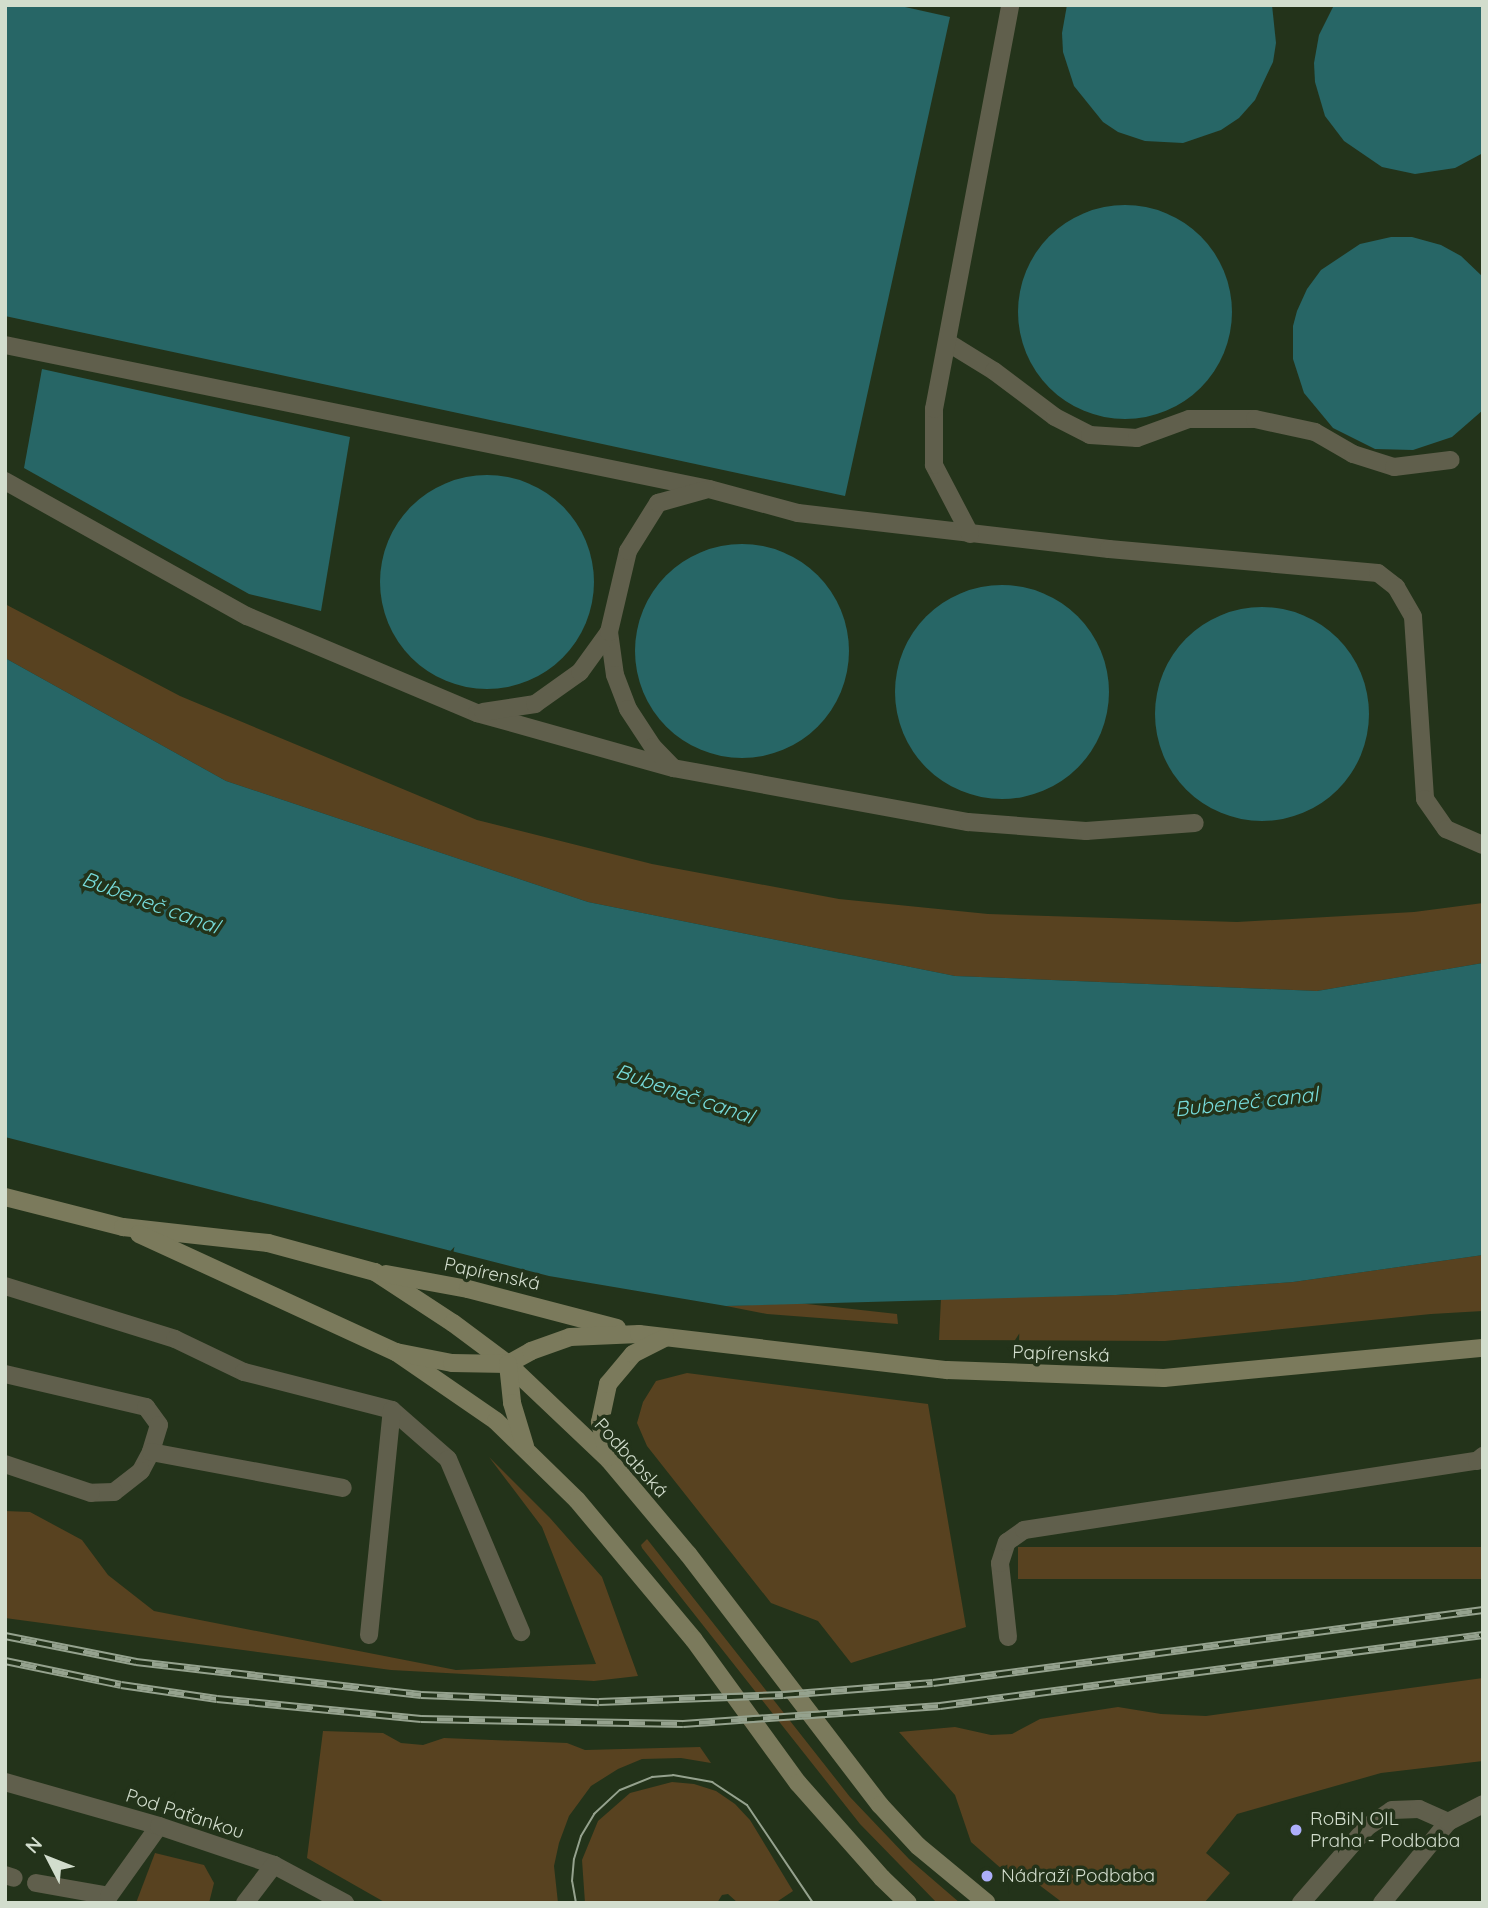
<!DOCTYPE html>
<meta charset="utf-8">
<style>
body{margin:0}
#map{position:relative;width:1488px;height:1908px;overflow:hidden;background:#23331a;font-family:Quicksand,sans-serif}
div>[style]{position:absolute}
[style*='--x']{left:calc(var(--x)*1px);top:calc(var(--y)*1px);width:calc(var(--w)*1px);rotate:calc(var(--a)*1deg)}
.green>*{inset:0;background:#584220;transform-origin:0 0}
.water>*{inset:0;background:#276666}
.round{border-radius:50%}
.lane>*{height:18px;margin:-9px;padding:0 9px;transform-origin:9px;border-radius:9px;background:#605f4c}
.street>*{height:18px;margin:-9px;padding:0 9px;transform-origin:9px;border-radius:9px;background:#605f4c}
.secondary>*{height:18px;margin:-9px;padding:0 9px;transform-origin:9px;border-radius:9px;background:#7b7a5c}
.tram>*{height:2px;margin:-1px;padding:0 1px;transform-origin:1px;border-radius:1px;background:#95a28e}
.rail>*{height:8px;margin-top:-4px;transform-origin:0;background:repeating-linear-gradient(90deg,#23331a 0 16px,#95a28e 0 32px);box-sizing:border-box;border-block:2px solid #95a28e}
.dots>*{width:19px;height:19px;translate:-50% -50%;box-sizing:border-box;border:4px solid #23331a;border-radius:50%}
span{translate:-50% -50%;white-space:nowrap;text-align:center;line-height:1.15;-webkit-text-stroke:7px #23331a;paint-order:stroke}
.street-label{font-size:19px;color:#d2ddcd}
.poi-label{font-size:19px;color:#d2ddcd}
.left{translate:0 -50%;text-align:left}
.water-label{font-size:21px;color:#77dbda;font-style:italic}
.frame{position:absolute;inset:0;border:7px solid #d2ddcd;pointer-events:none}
.north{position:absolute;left:14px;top:1824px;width:70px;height:70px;-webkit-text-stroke:5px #23331a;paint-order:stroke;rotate:312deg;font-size:19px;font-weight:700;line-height:28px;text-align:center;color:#d2ddcd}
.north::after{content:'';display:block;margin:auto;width:24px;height:32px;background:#d2ddcd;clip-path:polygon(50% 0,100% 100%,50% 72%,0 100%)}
</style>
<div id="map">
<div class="green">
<div style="clip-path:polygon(5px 604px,180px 696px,477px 820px,652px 864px,839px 899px,988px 914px,1237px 922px,1414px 912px,1483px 903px,1483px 963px,1317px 991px,955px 976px,588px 902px,226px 781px,5px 658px)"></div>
<div style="clip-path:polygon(1483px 1255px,1483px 1311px,1431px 1314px,1165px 1341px,939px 1340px,941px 1298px,1116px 1295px,1293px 1282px)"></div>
<div style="clip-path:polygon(798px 1303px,897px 1314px,898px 1324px,767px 1314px,726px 1306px)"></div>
<div style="clip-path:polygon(687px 1373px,928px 1404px,966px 1627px,851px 1663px,818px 1621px,771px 1603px,647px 1446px,637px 1423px,643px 1402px,656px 1381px)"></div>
<div style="clip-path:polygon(489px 1457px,550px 1518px,602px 1577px,638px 1676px,594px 1681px,391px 1670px,5px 1618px,5px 1511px,30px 1512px,82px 1540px,108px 1575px,154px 1611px,456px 1670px,596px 1664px,542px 1527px)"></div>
<div style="clip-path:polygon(647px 1539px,850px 1797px,909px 1859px,960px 1903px,937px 1903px,860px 1824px,642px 1548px,641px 1545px)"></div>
<div style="left:1483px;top:1547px;width:32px;height:465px;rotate:90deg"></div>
<div style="clip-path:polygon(1483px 1678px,1483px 1761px,1381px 1773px,1237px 1814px,1206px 1853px,1230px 1873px,1204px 1903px,1063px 1903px,1034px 1881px,1012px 1878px,971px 1842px,955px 1795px,899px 1732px,955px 1727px,991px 1735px,1012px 1734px,1040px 1719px,1118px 1707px,1161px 1714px,1206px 1716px)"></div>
<div style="clip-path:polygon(323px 1731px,383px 1733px,401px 1743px,423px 1745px,444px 1738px,567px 1743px,585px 1750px,700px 1747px,711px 1763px,681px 1758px,642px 1759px,618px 1769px,591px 1786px,569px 1816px,559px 1843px,554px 1866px,558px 1903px,386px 1903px,307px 1858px)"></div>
<div style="clip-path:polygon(672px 1782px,694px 1784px,716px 1791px,735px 1804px,750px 1820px,793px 1891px,775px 1903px,738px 1903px,728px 1894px,722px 1895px,717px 1903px,585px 1903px,582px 1860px,598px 1821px,630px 1793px)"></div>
<div style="clip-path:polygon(155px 1853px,204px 1865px,214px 1883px,209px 1903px,136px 1903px)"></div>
</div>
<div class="water">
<div style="clip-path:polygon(5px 5px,896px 5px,950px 17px,845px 496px,5px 316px)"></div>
<div style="clip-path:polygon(1067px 5px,1272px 5px,1276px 43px,1273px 62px,1255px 100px,1239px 118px,1221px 130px,1183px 143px,1145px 141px,1118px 132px,1103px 122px,1074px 86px,1063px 52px,1062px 33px)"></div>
<div style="clip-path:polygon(1334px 5px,1483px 5px,1483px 153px,1455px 168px,1415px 174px,1382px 167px,1344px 141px,1325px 116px,1315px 82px,1314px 63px,1319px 35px)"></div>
<div class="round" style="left:1018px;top:205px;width:214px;height:214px"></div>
<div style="clip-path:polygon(1391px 237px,1412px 237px,1441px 245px,1461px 256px,1483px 277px,1483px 410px,1452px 437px,1413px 450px,1375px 449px,1333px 428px,1304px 393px,1293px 359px,1293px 326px,1297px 311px,1307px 289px,1321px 270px,1360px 244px)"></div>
<div style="clip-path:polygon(42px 369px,350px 437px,321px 611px,249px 594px,24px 468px)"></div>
<div class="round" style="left:380px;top:475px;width:214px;height:214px"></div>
<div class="round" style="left:635px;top:544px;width:214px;height:214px"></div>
<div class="round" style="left:895px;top:585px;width:214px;height:214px"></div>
<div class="round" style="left:1155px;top:607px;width:214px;height:214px"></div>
<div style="clip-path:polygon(5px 658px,226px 781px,588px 902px,955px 976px,1317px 991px,1483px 963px,1483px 1255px,1293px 1282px,1116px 1295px,726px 1306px,549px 1276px,5px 1137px)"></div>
</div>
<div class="lane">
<div style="--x:947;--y:342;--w:55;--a:31.7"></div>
<div style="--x:994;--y:371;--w:76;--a:37"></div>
<div style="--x:1055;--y:417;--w:39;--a:27"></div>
<div style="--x:1090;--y:435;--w:47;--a:3.7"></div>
<div style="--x:1137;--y:438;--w:55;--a:-20.1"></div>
<div style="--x:1189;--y:419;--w:66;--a:0"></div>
<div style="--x:1255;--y:419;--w:61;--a:12.2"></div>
<div style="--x:1315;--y:432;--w:44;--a:30.1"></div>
<div style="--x:1353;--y:454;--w:43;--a:17.6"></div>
<div style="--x:1394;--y:467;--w:57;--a:-7"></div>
<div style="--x:5;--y:345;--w:719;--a:11.56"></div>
<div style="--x:709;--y:489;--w:92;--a:15.1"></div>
<div style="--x:798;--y:513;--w:313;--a:6.6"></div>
<div style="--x:1109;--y:549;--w:270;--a:5.1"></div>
<div style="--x:1378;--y:573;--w:23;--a:38"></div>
<div style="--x:1396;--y:587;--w:34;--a:60"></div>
<div style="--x:1413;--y:617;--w:182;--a:86.2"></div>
<div style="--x:1425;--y:799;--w:37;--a:55"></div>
<div style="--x:1446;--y:829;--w:40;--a:23.4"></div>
<div style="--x:5;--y:481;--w:277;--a:29.2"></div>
<div style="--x:247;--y:616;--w:250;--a:22.9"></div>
<div style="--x:477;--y:713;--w:204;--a:15.7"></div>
<div style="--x:673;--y:768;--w:300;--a:10.4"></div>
<div style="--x:968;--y:822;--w:118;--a:4.4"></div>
<div style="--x:1086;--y:831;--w:109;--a:-4.2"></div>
<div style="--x:970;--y:534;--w:78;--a:-117.6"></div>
<div style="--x:934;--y:465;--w:56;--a:-90"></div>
<div style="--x:934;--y:409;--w:411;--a:-79.3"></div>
<div style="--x:609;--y:632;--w:43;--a:82.1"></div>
<div style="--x:615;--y:675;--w:36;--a:69"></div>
<div style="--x:628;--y:709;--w:45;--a:56.7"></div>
<div style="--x:653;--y:747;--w:29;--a:46"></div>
<div style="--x:483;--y:712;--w:53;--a:-8.7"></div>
<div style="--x:535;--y:704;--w:55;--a:-35.4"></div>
<div style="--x:580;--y:672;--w:49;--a:-54.1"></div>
<div style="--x:609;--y:632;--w:83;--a:-76.8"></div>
<div style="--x:628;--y:551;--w:57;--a:-58"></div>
<div style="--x:658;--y:503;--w:49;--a:-15.5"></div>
<div style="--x:5;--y:1286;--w:178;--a:17.3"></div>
<div style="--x:175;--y:1339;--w:76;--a:25.6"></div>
<div style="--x:244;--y:1372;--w:153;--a:14.4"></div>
<div style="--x:392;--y:1410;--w:74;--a:41.2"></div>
<div style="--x:448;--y:1459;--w:188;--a:67.1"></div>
<div style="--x:5;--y:1374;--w:145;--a:13.2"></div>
<div style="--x:146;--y:1407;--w:22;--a:54"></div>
<div style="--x:159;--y:1425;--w:28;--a:107"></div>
<div style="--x:151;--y:1452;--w:21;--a:118"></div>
<div style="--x:141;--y:1471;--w:34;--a:142"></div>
<div style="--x:114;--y:1492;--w:23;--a:178"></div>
<div style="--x:91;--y:1493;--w:91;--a:-161.4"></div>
<div style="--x:151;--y:1452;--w:195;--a:10.6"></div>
<div style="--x:369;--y:1635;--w:226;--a:-84.2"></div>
<div style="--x:5;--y:1875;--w:9;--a:18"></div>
<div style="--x:36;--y:1883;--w:74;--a:10.1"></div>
<div style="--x:109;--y:1896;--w:86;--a:-54.5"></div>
<div style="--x:1301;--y:1903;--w:101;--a:-49"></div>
<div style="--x:1367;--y:1827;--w:30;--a:-34"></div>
<div style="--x:1392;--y:1810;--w:27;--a:-2"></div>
<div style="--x:1419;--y:1809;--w:32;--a:24"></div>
</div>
<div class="street">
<div style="--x:1008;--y:1637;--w:74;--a:-96.2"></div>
<div style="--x:1000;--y:1563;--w:22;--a:-72"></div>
<div style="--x:1007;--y:1542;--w:21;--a:-35"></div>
<div style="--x:1024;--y:1530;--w:458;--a:-8.7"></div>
<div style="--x:1477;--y:1461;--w:8;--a:-40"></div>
<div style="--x:5;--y:1782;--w:160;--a:15.9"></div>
<div style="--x:159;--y:1826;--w:121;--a:18.7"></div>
<div style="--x:274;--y:1865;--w:81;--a:28.2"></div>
<div style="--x:245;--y:1903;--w:48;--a:-52.7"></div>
<div style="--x:1382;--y:1903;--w:104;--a:-50.8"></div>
<div style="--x:1448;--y:1822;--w:39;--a:-27"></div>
</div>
<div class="secondary">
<div style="--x:5;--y:1197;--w:122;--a:14.3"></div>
<div style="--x:123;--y:1227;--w:146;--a:6.3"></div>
<div style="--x:268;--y:1243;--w:111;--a:15.2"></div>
<div style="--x:375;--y:1272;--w:93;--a:33.2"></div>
<div style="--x:453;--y:1323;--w:69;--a:36.7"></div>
<div style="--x:508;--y:1364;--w:139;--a:43.5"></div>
<div style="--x:609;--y:1460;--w:123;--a:50"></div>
<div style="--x:688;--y:1554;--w:316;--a:52.6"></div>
<div style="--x:880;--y:1805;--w:56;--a:47.2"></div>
<div style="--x:918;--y:1846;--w:89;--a:39.6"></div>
<div style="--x:139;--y:1234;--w:283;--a:24.7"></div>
<div style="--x:396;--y:1352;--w:121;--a:34.6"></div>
<div style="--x:496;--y:1421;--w:113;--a:44.3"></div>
<div style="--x:577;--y:1500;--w:182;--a:50.1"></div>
<div style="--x:694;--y:1640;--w:177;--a:54"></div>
<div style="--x:798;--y:1783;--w:127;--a:48.5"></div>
<div style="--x:882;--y:1878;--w:36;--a:44"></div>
<div style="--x:386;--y:1274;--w:83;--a:10.4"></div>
<div style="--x:468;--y:1289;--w:154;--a:14.7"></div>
<div style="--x:396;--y:1352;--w:57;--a:11.1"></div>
<div style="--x:452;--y:1363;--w:56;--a:1"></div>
<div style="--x:508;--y:1364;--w:26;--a:-29"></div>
<div style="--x:531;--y:1351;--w:41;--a:-19.7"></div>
<div style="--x:570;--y:1337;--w:69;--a:-2.5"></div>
<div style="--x:639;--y:1334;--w:310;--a:6.7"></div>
<div style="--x:947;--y:1370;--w:217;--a:2.1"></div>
<div style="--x:1164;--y:1378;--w:320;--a:-5.4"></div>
<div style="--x:508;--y:1364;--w:39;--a:84"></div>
<div style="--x:512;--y:1403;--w:45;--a:73.2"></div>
<div style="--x:608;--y:1457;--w:36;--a:-103"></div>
<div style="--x:600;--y:1422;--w:39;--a:-78"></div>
<div style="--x:608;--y:1384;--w:39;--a:-50"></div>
<div style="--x:633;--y:1354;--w:36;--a:-27"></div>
</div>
<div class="tram">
<div style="--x:576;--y:1903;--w:22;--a:-100"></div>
<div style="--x:572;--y:1881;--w:22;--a:-85"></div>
<div style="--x:574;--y:1859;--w:24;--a:-73"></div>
<div style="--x:581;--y:1836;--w:26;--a:-59"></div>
<div style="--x:594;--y:1814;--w:35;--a:-43"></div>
<div style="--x:620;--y:1790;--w:35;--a:-22"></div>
<div style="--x:652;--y:1777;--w:21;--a:-5"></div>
<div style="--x:673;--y:1775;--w:40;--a:10"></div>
<div style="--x:712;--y:1782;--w:42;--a:33.3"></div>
<div style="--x:747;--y:1805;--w:118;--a:56"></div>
</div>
<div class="rail">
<div style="--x:5;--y:1636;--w:134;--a:11.2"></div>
<div style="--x:136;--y:1662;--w:287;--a:6.6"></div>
<div style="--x:421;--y:1695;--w:178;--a:2.3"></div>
<div style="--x:599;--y:1702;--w:184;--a:-2.2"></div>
<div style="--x:783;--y:1695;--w:150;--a:-4.6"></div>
<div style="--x:933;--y:1683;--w:555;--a:-7.56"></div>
<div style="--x:5;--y:1661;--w:118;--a:11.7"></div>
<div style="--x:121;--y:1685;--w:97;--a:8.3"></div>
<div style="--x:217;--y:1699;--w:205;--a:5.6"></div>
<div style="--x:421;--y:1719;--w:262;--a:1.1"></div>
<div style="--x:683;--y:1724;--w:258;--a:-4"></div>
<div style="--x:940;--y:1706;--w:548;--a:-7.45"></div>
</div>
<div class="dots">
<div style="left:1296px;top:1830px;background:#adaffb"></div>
<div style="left:987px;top:1876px;background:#adaffb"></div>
</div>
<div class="street-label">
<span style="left:492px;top:1274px;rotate:12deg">Papírenská</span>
<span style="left:1061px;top:1354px;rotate:2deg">Papírenská</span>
<span style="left:631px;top:1458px;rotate:48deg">Podbabská</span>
<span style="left:185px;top:1814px;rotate:18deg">Pod Paťankou</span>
</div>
<div class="poi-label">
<span class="left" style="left:1310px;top:1830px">RoBiN OIL<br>Praha - Podbaba</span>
<span class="left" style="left:1001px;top:1876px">Nádraží Podbaba</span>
</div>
<div class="water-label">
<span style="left:151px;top:902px;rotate:20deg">Bubeneč canal</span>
<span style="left:685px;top:1093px;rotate:19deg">Bubeneč canal</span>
<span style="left:1246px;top:1101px;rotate:-6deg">Bubeneč canal</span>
</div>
<div class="frame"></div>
<div class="north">N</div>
</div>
